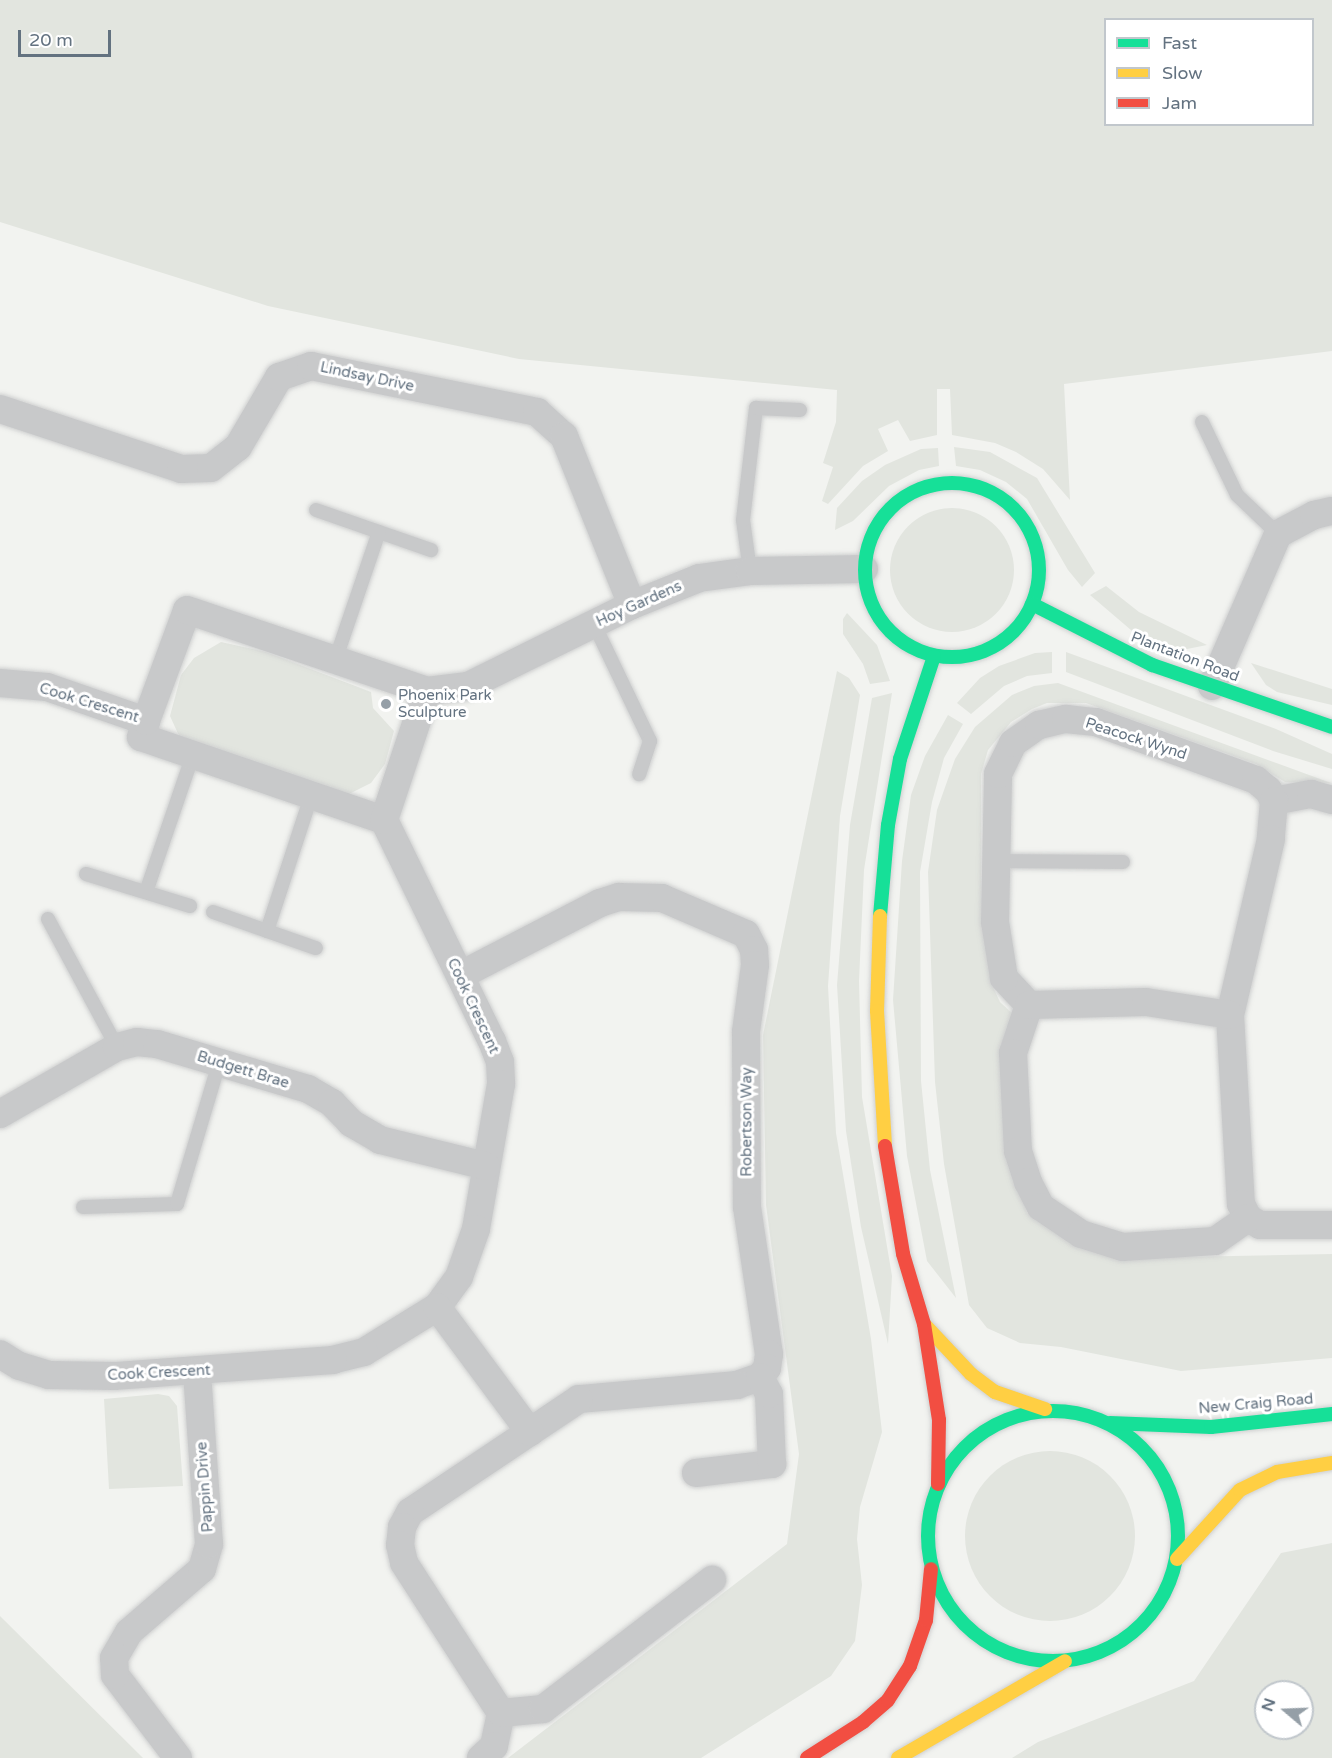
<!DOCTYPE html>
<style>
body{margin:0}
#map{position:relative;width:1332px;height:1758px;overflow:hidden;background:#f2f3f0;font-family:"Varela Round",sans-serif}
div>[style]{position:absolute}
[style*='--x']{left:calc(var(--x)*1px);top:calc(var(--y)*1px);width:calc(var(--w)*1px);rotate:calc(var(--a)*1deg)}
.green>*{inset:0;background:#e2e5df}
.round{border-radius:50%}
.roads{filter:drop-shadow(0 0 2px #cfd0d0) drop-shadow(0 0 2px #cfd0d0)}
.lane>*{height:14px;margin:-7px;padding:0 7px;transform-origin:7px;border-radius:7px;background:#c8c9ca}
.street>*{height:28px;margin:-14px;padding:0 14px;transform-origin:14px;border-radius:14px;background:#c8c9ca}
.fast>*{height:14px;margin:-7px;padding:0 7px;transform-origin:7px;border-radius:7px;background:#16e098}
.fast>.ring{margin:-7px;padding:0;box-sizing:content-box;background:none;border:14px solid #16e098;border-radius:50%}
.slow>*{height:14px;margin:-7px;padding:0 7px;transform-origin:7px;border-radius:7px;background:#ffcf43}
.jam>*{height:14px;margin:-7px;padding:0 7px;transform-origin:7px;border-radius:7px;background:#f24e42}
.dots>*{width:16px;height:16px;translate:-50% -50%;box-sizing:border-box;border:3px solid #fff;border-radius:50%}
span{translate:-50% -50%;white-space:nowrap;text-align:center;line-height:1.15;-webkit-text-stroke:6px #fff;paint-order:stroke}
.street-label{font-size:15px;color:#637280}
.poi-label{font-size:15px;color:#637280}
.left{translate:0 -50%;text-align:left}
.legend{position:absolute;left:1104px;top:18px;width:210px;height:108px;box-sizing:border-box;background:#fff;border:2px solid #c1c7cc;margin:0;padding:8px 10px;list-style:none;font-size:18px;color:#637280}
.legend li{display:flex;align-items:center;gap:12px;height:30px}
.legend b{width:30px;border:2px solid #c1c7cc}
.north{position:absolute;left:1254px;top:1680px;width:60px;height:60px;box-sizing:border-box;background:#fff;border:2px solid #c1c7cc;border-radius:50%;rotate:289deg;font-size:16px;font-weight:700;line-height:24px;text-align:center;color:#637280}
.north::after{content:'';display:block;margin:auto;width:21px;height:27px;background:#959fa7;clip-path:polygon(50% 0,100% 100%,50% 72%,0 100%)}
.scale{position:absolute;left:18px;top:30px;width:93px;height:27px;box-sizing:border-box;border:3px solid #637280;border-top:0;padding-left:8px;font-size:18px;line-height:21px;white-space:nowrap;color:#637280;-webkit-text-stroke:4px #fff;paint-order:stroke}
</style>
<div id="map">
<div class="green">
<div style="clip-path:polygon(evenodd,0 0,1332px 0,1332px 351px,1064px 384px,1070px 500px,1043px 469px,1016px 452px,995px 443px,952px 435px,950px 389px,937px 389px,937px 435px,910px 441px,898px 420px,878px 429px,888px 451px,863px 466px,828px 504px,822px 501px,833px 467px,823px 463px,836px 422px,837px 390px,519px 359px,268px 306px,0 222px,0 0,1106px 20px,1312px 20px,1312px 124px,1106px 124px,1106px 20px)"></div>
<div style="clip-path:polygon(954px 447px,990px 452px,1037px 478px,1095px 573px,1082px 587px,1068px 570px,1027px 499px,1006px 482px,980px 470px,956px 466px)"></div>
<div style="clip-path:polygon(938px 448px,939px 466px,919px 470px,889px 486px,853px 521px,835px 530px,837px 508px,862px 481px,885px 465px,921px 449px)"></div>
<div class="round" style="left:890px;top:508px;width:124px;height:124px"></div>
<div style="clip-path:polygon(1106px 586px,1139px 612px,1207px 645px,1172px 652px,1138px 636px,1090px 595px)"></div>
<div style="clip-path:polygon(847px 613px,877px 645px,890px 681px,870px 684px,863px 664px,843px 634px,843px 619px)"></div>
<div style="clip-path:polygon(221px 642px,266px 652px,371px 692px,373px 708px,394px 731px,385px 764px,371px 783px,345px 796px,180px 738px,170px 716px,181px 675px,194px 658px)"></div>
<div style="clip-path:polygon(1052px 652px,1052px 673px,1027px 676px,1004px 686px,971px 714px,957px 703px,980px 678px,999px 666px,1035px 653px)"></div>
<div style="clip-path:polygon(1066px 652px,1276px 729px,1332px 754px,1332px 769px,1273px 751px,1066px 672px)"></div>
<div style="clip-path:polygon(1251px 663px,1332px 689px,1332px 705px,1277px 692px,1266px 685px)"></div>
<div style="clip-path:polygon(837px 671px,849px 678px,860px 695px,840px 816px,828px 986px,836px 1133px,871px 1339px,882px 1432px,860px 1507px,857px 1539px,862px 1585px,855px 1641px,831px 1676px,701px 1758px,508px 1758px,787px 1544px,799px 1454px,766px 1205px,763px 1035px)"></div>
<div style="clip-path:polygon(1058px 683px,1331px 783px,1285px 782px,1256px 764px,1086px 703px,1047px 703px,1032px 709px,1011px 722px,988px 750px,981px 774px,981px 918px,991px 983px,1000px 1002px,1013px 1014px,1007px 1146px,1027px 1213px,1078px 1245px,1132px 1258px,1332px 1254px,1332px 1358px,1181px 1371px,1061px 1347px,1020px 1343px,987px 1328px,969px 1305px,944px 1164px,935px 1082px,928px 872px,937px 810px,955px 759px,975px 727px,1012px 695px,1034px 686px)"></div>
<div style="clip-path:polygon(892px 693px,864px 870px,859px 981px,862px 1097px,892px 1276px,888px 1344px,861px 1227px,846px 1131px,837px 985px,850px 825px,872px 698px)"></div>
<div style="clip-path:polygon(948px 715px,963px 724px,944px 758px,932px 802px,920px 872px,921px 1081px,930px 1170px,956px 1298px,927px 1261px,907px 1156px,893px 1000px,902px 861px,911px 795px,925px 756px)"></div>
<div style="clip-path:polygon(158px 1394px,169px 1396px,177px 1406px,183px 1486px,109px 1489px,104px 1399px)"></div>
<div class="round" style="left:965px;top:1451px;width:170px;height:170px"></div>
<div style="clip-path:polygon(evenodd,1332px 1543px,1332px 1758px,1012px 1758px,1038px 1742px,1194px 1681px,1281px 1553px,1332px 1543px,1266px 1692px,1302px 1692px,1302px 1728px,1266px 1728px,1266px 1692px)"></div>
<div style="clip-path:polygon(0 1616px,143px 1758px,0 1758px)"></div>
</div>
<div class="roads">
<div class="lane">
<div style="--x:1202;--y:422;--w:81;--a:64.4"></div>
<div style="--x:1237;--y:495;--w:57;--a:43.6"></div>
<div style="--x:316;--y:510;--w:122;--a:19.2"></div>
<div style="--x:750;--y:571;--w:51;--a:-97.8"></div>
<div style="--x:743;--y:520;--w:113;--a:-83.4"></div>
<div style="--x:756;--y:408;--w:44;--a:2.6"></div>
<div style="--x:594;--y:624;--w:130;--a:64.4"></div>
<div style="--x:650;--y:741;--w:35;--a:108"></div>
<div style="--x:336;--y:658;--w:133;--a:-71.2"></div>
<div style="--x:995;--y:861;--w:128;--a:0.4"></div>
<div style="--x:86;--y:874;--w:109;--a:17.1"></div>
<div style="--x:146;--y:892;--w:145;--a:-71.1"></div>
<div style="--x:213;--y:912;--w:109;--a:19.3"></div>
<div style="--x:48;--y:919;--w:145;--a:61.7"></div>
<div style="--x:267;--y:931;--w:142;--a:-71.9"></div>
<div style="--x:83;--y:1207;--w:94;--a:-1.8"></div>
<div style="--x:177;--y:1204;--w:147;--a:-73.4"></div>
</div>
<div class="street">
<div style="--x:0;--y:409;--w:191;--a:18.3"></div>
<div style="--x:181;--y:469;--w:30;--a:-2"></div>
<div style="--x:211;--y:468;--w:34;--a:-38"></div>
<div style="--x:238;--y:447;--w:81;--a:-59.6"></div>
<div style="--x:279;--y:377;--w:34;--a:-19"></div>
<div style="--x:311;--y:366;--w:231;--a:11.5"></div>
<div style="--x:537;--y:412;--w:36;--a:42"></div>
<div style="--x:564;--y:436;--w:182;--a:68.1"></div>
<div style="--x:0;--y:683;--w:47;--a:4.9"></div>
<div style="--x:47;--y:687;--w:105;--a:19"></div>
<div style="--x:146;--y:721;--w:17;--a:107"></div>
<div style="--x:141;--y:737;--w:257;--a:18.9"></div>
<div style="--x:384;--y:820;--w:246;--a:64"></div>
<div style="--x:492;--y:1041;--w:22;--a:69"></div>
<div style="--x:500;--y:1062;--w:22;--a:87"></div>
<div style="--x:501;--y:1084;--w:147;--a:99.8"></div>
<div style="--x:476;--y:1229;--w:51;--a:109.5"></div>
<div style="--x:459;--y:1277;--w:37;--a:126"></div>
<div style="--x:437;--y:1307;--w:86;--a:148.3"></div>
<div style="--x:364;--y:1352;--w:32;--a:166"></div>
<div style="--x:333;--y:1360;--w:220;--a:175.8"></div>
<div style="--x:114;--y:1376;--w:65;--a:-179.1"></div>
<div style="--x:49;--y:1375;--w:31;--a:-163"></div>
<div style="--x:19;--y:1366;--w:22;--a:-148"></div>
<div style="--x:1212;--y:686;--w:166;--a:-66.5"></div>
<div style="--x:1278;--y:534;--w:41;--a:-27.8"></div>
<div style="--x:1314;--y:515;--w:18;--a:-13"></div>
<div style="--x:146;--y:721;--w:118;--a:-69.7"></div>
<div style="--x:187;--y:610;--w:253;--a:18.6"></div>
<div style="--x:1274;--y:801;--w:38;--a:-11"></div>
<div style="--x:1311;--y:794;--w:22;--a:16"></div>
<div style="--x:384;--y:820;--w:136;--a:-71.6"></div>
<div style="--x:427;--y:691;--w:41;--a:-7"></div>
<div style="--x:468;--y:686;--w:183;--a:-26.3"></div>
<div style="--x:632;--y:605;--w:72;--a:-21.9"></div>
<div style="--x:699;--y:578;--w:51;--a:-7.8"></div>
<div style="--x:750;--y:571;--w:114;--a:-1"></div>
<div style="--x:461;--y:975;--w:157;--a:-27.4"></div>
<div style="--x:600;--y:903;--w:20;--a:-18"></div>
<div style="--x:619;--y:897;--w:43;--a:1.3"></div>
<div style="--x:662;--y:898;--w:91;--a:23.2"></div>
<div style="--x:746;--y:934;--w:18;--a:63"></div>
<div style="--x:754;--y:950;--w:15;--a:86"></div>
<div style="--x:755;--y:965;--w:68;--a:97.7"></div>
<div style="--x:746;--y:1032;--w:175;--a:89.7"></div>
<div style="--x:747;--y:1207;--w:149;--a:81.5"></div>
<div style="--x:769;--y:1354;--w:14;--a:98"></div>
<div style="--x:767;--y:1368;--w:11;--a:128"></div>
<div style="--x:760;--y:1377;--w:24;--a:161"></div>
<div style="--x:737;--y:1385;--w:159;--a:174.9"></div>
<div style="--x:579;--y:1399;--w:203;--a:146.2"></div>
<div style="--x:410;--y:1512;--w:17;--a:118"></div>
<div style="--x:402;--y:1527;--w:18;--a:96"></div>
<div style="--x:400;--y:1545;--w:18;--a:77"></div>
<div style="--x:404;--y:1563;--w:179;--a:57.1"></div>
<div style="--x:501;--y:1713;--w:34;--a:102"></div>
<div style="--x:494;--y:1746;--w:18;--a:137"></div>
<div style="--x:1029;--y:1005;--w:37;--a:-133"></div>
<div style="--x:1004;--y:978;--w:57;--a:-99.1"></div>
<div style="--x:995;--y:922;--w:148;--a:-88.8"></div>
<div style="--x:998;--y:774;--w:34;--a:-64"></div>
<div style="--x:1013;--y:743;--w:32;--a:-35"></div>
<div style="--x:1039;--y:725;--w:28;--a:-13"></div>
<div style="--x:1066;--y:719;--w:30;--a:6"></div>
<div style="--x:1096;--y:722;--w:170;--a:19.9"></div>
<div style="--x:1256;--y:780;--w:16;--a:40"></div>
<div style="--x:1268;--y:790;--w:13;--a:61"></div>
<div style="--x:1274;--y:801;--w:38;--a:95"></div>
<div style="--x:1271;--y:839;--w:181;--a:103.1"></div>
<div style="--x:1230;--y:1015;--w:189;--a:86.7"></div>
<div style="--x:1241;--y:1204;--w:16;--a:63"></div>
<div style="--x:1248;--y:1218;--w:14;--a:30"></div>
<div style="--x:1260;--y:1225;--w:72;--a:0"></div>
<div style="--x:1029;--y:1005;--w:51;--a:108.4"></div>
<div style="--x:1013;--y:1053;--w:98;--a:87.1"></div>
<div style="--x:1018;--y:1151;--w:33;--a:72"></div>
<div style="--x:1028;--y:1182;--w:28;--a:63"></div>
<div style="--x:1041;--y:1207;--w:48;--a:34"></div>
<div style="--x:1081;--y:1234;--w:44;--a:17.2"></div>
<div style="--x:1123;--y:1247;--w:92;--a:-3.7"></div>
<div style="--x:1215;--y:1241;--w:40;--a:-34.9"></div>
<div style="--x:1029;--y:1005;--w:117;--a:-1.5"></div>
<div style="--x:1146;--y:1002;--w:85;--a:8.8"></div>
<div style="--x:0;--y:1114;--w:135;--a:-29.8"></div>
<div style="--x:117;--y:1047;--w:21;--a:-14"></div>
<div style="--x:137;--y:1042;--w:20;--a:6"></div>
<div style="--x:157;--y:1044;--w:158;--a:16.6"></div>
<div style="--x:308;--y:1089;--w:28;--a:30"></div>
<div style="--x:332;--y:1103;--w:28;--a:46"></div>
<div style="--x:351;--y:1123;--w:34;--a:30"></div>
<div style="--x:380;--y:1140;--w:109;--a:13.8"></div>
<div style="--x:437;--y:1307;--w:156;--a:53.4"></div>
<div style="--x:696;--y:1473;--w:77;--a:-6.8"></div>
<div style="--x:772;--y:1464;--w:70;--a:-92.5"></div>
<div style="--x:769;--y:1394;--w:19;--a:-118"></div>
<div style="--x:501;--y:1713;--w:42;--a:-5.4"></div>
<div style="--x:543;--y:1709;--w:213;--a:-37.4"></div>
<div style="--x:178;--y:1758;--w:104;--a:-127.2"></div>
<div style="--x:115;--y:1675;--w:17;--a:-93"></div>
<div style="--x:114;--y:1658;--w:30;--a:-60"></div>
<div style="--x:129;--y:1632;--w:96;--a:-40.8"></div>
<div style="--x:202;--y:1569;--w:26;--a:-74"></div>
<div style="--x:209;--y:1544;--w:172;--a:-94"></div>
</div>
<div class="fast">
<div class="ring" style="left:865px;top:483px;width:160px;height:160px"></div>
<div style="--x:1032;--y:604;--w:135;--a:26.9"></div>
<div style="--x:1152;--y:665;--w:190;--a:19"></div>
<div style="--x:880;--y:916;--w:91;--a:-85"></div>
<div style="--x:888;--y:825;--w:67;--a:-79.7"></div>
<div style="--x:900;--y:759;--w:108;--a:-71.7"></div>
<div class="ring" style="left:928px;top:1411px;width:236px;height:236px"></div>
<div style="--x:1110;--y:1423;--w:101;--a:2.3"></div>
<div style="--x:1211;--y:1427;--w:122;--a:-6.1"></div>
</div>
<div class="slow">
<div style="--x:880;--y:916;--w:95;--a:91.8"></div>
<div style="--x:877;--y:1011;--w:135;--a:86.6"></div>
<div style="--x:924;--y:1324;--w:69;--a:46.8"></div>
<div style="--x:971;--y:1374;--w:30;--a:37"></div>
<div style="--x:995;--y:1392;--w:53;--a:18.8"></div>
<div style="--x:1177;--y:1559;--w:93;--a:-47.6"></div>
<div style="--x:1240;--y:1490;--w:41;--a:-25.9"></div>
<div style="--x:1277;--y:1472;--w:56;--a:-9.3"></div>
<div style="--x:898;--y:1758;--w:193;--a:-30.1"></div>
</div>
<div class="jam">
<div style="--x:885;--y:1146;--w:109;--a:80.5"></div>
<div style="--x:903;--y:1254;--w:73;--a:73.3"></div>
<div style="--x:924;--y:1324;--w:97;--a:81.1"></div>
<div style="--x:939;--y:1420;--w:64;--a:90.9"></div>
<div style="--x:807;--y:1758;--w:67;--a:-32.7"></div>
<div style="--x:863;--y:1722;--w:33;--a:-41"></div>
<div style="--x:888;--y:1700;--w:40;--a:-57.1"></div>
<div style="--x:910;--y:1666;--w:49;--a:-70.8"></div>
<div style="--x:926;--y:1620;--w:51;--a:-84.4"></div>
</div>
</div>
<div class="dots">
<div style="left:386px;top:704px;background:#959fa7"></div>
</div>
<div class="street-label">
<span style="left:367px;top:377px;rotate:12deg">Lindsay Drive</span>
<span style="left:639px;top:604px;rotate:-24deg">Hoy Gardens</span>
<span style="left:1185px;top:657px;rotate:21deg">Plantation Road</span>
<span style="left:89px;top:703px;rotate:17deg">Cook Crescent</span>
<span style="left:1136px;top:739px;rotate:18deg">Peacock Wynd</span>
<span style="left:473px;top:1006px;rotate:65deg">Cook Crescent</span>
<span style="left:243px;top:1070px;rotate:17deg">Budgett Brae</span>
<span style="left:747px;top:1122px;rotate:-90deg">Robertson Way</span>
<span style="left:159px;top:1373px;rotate:-3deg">Cook Crescent</span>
<span style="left:1256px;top:1404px;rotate:-5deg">New Craig Road</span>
<span style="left:205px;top:1487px;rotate:-94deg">Pappin Drive</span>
</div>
<div class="poi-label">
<span class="left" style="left:398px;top:704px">Phoenix Park<br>Sculpture</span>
</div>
<ul class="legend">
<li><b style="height:8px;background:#16e098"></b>Fast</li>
<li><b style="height:8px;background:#ffcf43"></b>Slow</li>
<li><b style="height:8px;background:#f24e42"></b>Jam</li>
</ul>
<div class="north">N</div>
<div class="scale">20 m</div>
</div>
